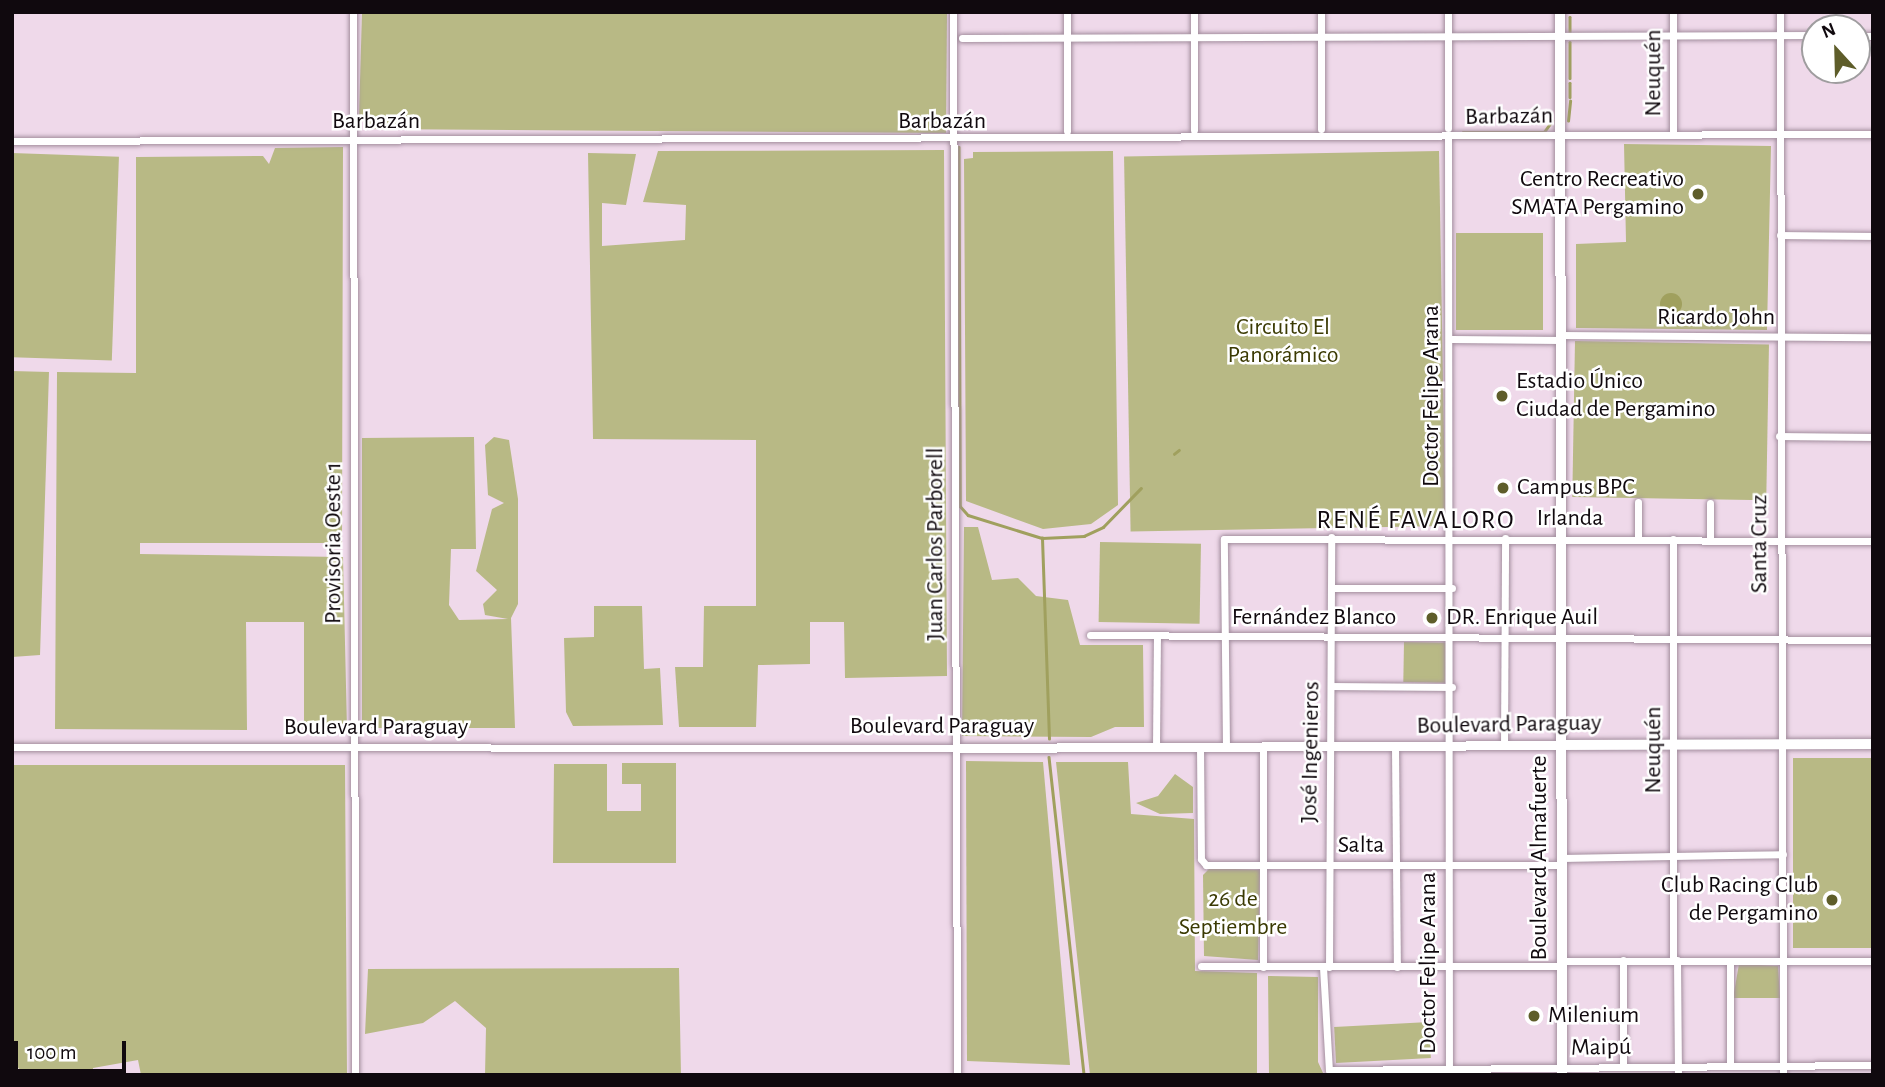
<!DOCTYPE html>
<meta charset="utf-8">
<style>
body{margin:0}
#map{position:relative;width:1885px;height:1087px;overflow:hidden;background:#efd9ea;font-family:"Alegreya Sans",sans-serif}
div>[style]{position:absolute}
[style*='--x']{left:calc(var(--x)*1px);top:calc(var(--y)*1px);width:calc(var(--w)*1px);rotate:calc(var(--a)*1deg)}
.green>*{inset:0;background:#b8b985;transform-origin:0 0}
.water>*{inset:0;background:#a0a05e}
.round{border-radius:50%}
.stream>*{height:2.5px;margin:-1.25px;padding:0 1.25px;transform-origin:1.25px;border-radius:1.25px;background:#a0a05e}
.roads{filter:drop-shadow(0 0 2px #a38e9e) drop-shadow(0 0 2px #a38e9e)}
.minor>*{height:7px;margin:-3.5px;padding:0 3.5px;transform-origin:3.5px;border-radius:3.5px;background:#fff}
.tertiary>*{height:9px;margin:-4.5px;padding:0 4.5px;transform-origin:4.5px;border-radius:4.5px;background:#fff}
.secondary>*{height:10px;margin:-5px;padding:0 5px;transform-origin:5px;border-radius:5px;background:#fff}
.dots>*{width:19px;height:19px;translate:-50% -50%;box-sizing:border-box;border:4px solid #fff;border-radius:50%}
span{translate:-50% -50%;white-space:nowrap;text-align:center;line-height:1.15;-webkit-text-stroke:5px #fff;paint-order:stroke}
.street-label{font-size:24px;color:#10090e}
.poi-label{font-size:24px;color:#10090e}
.right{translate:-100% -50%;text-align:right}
.left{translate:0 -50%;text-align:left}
.park-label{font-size:24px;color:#3b3a03}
.neighbourhood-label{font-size:26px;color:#10090e;letter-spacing:2px}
.frame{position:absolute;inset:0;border:14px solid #10090e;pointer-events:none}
.north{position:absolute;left:1801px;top:14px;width:70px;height:70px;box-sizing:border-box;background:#fff;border:2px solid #9f9d9f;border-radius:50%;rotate:338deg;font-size:19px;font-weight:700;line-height:28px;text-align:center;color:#10090e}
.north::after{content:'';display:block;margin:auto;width:24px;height:32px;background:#5e5d2a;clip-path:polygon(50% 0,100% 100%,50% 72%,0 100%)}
.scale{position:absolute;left:14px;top:1041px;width:112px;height:32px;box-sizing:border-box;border:4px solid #10090e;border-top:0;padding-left:9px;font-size:21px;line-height:24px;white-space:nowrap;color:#10090e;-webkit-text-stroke:5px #fff;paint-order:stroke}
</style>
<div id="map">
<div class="green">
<div style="clip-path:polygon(362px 12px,947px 12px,946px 133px,370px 129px,359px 117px)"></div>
<div style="clip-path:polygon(1624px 144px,1771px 146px,1767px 330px,1576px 328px,1576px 244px,1626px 242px)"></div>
<div style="clip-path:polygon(343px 147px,342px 543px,140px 543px,140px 554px,343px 557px,347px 729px,304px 730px,304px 622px,246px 622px,247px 730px,55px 729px,57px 372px,136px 373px,136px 157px,263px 156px,269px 164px,275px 148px)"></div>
<div style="clip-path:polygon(944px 150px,947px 676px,845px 678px,844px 622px,810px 622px,810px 664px,758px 665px,756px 727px,679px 727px,675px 667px,703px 667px,704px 606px,756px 606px,756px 440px,593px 439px,588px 153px,636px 154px,626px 205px,602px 203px,602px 246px,685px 240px,686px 205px,643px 202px,658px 151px)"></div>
<div style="clip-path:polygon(1113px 151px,1118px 505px,1091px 524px,1043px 529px,966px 501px,964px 159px,973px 158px,973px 152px)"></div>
<div style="left:1439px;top:151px;width:375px;height:315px;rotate:89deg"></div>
<div style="left:12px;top:153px;width:107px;height:204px;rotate:2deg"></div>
<div style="left:1543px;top:233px;width:97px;height:87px;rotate:90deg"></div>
<div style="left:1575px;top:341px;width:194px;height:156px;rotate:1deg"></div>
<div style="clip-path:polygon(12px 371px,49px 372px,40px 655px,12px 657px)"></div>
<div style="clip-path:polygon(474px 437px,476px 549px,451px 549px,449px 605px,459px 620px,508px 619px,485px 615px,483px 604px,497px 590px,476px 571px,492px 509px,504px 503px,488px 495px,485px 445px,494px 437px,509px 440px,518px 499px,518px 604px,511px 618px,515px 728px,362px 728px,362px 438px)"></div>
<div style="clip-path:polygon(964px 527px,978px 527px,992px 580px,1018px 578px,1036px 596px,1068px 600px,1080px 645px,1143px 645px,1144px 727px,1115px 727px,1091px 737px,962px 736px)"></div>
<div style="left:1100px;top:542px;width:101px;height:80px;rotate:1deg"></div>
<div style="clip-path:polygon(594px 606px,642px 606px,644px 669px,660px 668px,663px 725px,573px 726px,566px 712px,564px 638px,594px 637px)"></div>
<div style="left:1404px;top:642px;width:42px;height:40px;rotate:1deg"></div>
<div style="left:1793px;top:758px;width:80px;height:190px"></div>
<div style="clip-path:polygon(966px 761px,1043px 762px,1070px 1065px,967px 1061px)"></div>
<div style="clip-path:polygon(1056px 762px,1128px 762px,1131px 814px,1194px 819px,1195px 971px,1257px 973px,1257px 1075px,1090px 1075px)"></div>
<div style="clip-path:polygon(622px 763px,676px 763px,676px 863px,553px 863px,554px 764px,607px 764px,607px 811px,641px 811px,641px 784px,622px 784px)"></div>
<div style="clip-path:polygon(12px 765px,345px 765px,347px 1075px,141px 1075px,138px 1060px,93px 1068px,93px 1075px,25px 1075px,12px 1061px)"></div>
<div style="clip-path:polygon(1175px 774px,1193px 787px,1193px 813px,1160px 814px,1136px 803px,1158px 796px)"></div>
<div style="clip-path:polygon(1210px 868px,1260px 870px,1258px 960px,1204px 956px,1203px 875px)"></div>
<div style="clip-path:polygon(1739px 964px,1778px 966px,1780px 998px,1733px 998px)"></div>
<div style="clip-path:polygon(679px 968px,681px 1075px,485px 1075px,486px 1028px,455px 1001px,423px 1023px,365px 1034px,368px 969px)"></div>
<div style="clip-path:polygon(1268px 976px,1318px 977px,1318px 1062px,1324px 1075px,1269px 1075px)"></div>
<div style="left:1429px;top:1022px;width:36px;height:95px;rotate:87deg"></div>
</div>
<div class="water">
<div class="round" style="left:1660px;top:293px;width:22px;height:22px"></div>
</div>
<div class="stream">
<div style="--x:1570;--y:17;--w:15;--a:90"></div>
<div style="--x:1570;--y:42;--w:36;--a:90"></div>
<div style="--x:1570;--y:83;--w:14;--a:90"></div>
<div style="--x:1568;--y:121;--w:20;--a:-84"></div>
<div style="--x:1463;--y:132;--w:81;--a:0"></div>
<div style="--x:1544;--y:132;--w:14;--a:-54"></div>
<div style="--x:959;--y:147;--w:359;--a:89.8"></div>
<div style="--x:960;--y:506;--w:12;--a:48"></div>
<div style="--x:968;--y:515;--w:77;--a:17.3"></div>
<div style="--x:1174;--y:454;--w:6;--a:-39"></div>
<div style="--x:1049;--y:739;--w:201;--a:-92"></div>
<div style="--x:1042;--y:538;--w:42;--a:-2.7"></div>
<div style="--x:1084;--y:536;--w:21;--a:-25"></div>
<div style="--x:1103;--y:527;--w:54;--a:-45.7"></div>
<div style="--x:1049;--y:757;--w:320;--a:83.7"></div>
</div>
<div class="roads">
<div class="minor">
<div style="--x:353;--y:12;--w:1063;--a:89.89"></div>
<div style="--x:953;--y:12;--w:1063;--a:89.78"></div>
<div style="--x:1194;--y:12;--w:118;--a:90"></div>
<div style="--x:1321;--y:12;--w:117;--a:90"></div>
<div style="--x:1780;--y:12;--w:1063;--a:89.84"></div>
<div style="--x:1857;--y:36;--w:16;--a:0"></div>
<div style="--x:962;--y:38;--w:853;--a:-0.2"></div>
<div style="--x:1448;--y:128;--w:116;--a:-90"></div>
<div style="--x:1067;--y:131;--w:119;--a:-90"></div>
<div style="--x:1673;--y:135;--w:123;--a:-90"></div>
<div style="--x:1448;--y:137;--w:938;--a:89.94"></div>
<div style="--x:12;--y:141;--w:1861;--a:-0.22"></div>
<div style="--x:1780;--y:235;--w:93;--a:0.6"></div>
<div style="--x:1560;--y:335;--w:313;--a:0.4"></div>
<div style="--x:1452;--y:339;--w:108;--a:0.5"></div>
<div style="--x:1779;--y:436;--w:94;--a:0.6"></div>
<div style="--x:1710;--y:503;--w:37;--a:90"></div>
<div style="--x:1638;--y:539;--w:37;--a:-90"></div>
<div style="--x:1673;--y:539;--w:421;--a:90"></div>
<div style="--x:1331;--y:588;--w:121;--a:0"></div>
<div style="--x:1090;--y:635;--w:783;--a:0.37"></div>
<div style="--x:1332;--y:686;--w:120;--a:0.5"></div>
<div style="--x:1504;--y:746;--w:208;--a:-89.7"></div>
<div style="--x:12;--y:747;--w:944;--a:0.06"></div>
<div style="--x:1156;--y:747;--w:111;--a:-89.5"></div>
<div style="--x:1200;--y:747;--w:112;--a:89.5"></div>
<div style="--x:1201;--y:859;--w:8;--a:50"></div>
<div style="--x:1206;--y:865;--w:355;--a:0"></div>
<div style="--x:1226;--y:747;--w:208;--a:-90.6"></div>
<div style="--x:1224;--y:539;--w:649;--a:0.18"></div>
<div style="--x:1395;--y:747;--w:220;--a:89.5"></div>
<div style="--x:1561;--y:858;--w:222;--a:-1"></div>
<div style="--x:1623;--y:960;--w:106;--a:90"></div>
<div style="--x:1677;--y:960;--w:115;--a:89.5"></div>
<div style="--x:1561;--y:961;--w:312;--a:0"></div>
<div style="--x:1730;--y:961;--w:105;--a:90"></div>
<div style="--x:1201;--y:966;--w:360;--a:0"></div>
<div style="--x:1263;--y:967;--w:220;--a:-90"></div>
<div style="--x:1323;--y:967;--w:103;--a:86.7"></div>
<div style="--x:1329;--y:1070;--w:544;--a:-0.53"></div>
<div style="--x:1329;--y:967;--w:430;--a:-89.7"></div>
</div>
<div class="tertiary">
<div style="--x:956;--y:748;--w:605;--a:-0.28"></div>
</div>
<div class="secondary">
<div style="--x:1560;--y:12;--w:1063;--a:89.89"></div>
<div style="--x:1561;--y:745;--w:312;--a:-0.2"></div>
</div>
</div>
<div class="dots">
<div style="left:1698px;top:194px;background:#5e5d2a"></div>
<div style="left:1502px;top:396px;background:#5e5d2a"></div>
<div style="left:1503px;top:488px;background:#5e5d2a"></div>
<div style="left:1432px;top:618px;background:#5e5d2a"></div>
<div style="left:1832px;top:900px;background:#5e5d2a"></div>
<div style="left:1534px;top:1016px;background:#5e5d2a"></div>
</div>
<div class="street-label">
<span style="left:1654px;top:73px;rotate:-90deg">Neuquén</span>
<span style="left:1509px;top:117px;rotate:-1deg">Barbazán</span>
<span style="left:376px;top:122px">Barbazán</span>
<span style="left:942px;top:122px">Barbazán</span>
<span style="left:1716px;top:318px">Ricardo John</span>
<span style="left:1432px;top:396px;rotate:-90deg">Doctor Felipe Arana</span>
<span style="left:1570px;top:519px">Irlanda</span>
<span style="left:334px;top:543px;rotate:-90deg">Provisoria Oeste 1</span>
<span style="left:936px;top:544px;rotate:-90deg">Juan Carlos Parborell</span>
<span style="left:1760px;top:544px;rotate:-90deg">Santa Cruz</span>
<span style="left:1314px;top:618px">Fernández Blanco</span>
<span style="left:1509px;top:725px;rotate:-1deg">Boulevard Paraguay</span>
<span style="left:942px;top:727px">Boulevard Paraguay</span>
<span style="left:376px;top:728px">Boulevard Paraguay</span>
<span style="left:1654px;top:750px;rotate:-90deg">Neuquén</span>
<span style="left:1311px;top:752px;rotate:-89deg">José Ingenieros</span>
<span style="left:1361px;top:846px">Salta</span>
<span style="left:1540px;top:858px;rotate:-90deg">Boulevard Almafuerte</span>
<span style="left:1429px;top:963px;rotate:-90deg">Doctor Felipe Arana</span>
<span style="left:1601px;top:1048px;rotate:-1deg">Maipú</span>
</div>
<div class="poi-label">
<span class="right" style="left:1684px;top:194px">Centro Recreativo<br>SMATA Pergamino</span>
<span class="left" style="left:1516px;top:396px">Estadio Único<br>Ciudad de Pergamino</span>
<span class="left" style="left:1517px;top:488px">Campus BPC</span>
<span class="left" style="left:1446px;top:618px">DR. Enrique Auil</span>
<span class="right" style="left:1818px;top:900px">Club Racing Club<br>de Pergamino</span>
<span class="left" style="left:1548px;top:1016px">Milenium</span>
</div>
<div class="park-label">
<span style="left:1283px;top:342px">Circuito El<br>Panorámico</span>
<span style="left:1233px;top:914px">26 de<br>Septiembre</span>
</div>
<div class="neighbourhood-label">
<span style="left:1416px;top:521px">RENÉ FAVALORO</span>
</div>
<div class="frame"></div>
<div class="north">N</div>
<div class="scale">100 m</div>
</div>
